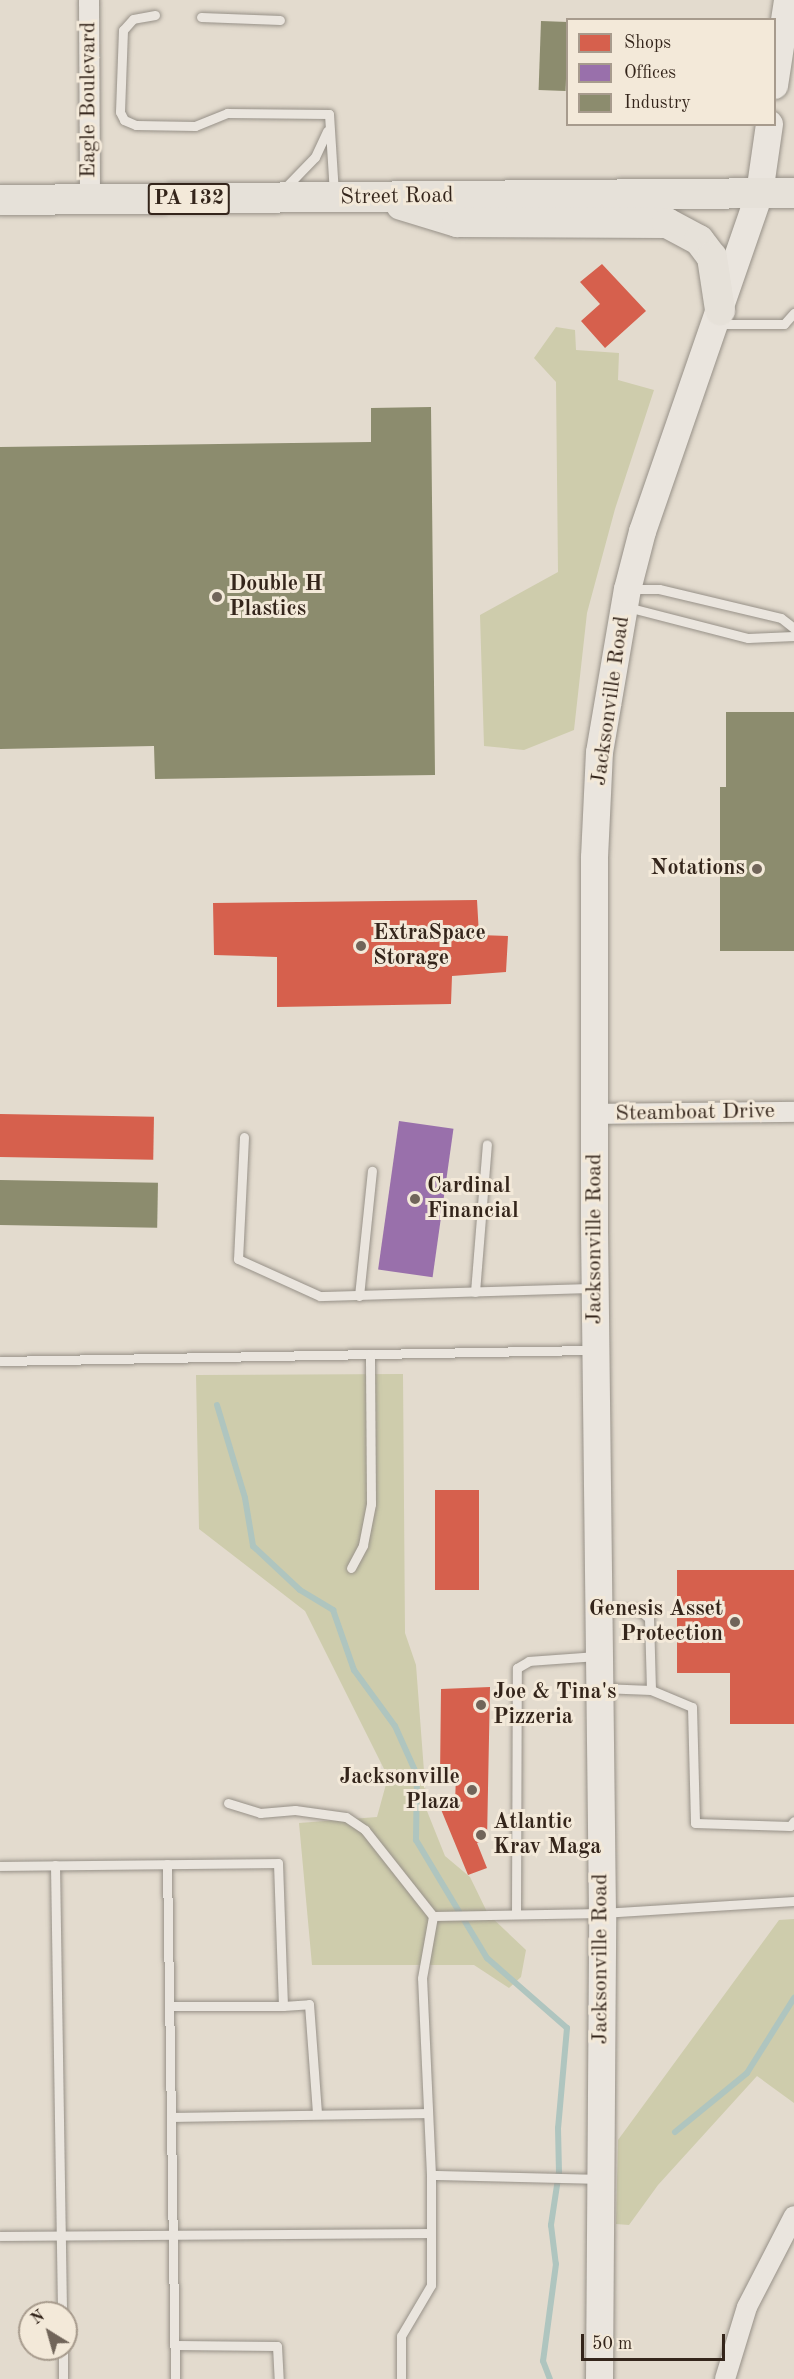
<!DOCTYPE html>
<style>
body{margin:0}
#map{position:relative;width:794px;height:2379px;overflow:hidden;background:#e3dbce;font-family:"Old Standard TT",serif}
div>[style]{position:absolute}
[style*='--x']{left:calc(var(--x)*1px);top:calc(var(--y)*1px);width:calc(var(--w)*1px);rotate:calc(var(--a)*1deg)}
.green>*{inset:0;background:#ceccac}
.shops>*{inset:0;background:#d6604d;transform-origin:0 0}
.offices>*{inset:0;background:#9970ab;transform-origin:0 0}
.industry>*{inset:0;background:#8c8c6e;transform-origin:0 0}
.stream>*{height:6px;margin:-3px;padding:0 3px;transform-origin:3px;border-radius:3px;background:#afc5bf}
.roads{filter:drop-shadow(0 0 2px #979188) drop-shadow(0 0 2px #979188)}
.service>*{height:9px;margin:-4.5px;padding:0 4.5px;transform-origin:4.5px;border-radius:4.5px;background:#eae5de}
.minor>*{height:20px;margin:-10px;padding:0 10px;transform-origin:10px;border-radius:10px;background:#eae5de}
.secondary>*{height:27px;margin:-13.5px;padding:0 13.5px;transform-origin:13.5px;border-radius:13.5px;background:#eae5de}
.primary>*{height:30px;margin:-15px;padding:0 15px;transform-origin:15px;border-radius:15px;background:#e6e1d9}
.dots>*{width:16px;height:16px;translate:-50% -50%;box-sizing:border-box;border:3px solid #f3e9d9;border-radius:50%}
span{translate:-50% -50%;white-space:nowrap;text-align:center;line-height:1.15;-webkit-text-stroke:6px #f3e9d9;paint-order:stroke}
.shield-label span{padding:2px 4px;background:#f3e9d9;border:2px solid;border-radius:4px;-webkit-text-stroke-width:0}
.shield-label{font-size:21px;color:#34251b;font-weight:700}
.street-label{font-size:22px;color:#34251b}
.poi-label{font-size:22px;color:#34251b;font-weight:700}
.left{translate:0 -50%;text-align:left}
.right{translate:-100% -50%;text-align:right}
.legend{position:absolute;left:566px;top:18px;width:210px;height:108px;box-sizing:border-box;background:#f3e9d9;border:2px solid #a79b8d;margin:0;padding:8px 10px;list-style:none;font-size:18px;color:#34251b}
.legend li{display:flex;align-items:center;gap:12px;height:30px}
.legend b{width:30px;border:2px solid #a79b8d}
.north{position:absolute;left:18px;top:2301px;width:60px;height:60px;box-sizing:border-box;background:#f3e9d9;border:2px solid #a79b8d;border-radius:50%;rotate:323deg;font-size:16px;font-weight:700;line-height:24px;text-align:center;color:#34251b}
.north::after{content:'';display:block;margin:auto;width:21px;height:27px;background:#71655a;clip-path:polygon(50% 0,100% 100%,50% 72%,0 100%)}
.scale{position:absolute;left:581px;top:2334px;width:144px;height:27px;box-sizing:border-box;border:3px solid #34251b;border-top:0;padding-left:8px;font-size:18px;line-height:21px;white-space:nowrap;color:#34251b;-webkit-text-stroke:4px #f3e9d9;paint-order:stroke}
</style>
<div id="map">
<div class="green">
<div style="clip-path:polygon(556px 327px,575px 330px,576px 350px,619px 353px,618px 380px,654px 390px,615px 509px,587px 613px,574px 730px,524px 750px,484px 746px,480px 615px,558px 572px,556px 382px,534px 358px)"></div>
<div style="clip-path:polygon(403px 1374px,405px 1633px,416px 1665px,427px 1811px,445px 1856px,470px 1877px,488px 1914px,526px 1950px,521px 1977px,509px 1988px,474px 1965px,312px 1965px,299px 1823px,377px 1817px,388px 1777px,305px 1611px,199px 1529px,196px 1375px)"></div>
<div style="clip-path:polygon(794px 1919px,794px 2103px,757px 2076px,658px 2185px,629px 2225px,616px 2224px,618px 2140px,779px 1920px)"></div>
</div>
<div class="shops">
<div style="clip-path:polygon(602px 264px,646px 311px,605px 348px,581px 321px,600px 304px,580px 282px)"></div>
<div style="clip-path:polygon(477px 900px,479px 935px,508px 936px,506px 972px,452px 976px,451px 1004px,277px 1007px,277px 957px,214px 955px,213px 903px)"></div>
<div style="left:0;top:1114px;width:154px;height:43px;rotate:1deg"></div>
<div style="left:479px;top:1490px;width:100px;height:44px;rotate:90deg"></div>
<div style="clip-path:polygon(677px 1570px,794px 1570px,794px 1724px,730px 1724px,730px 1673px,677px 1673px)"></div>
<div style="clip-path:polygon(490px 1687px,487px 1840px,477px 1843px,487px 1868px,468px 1875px,440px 1807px,455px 1803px,456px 1776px,440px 1777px,441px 1689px)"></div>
</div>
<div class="offices">
<div style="left:399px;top:1121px;width:55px;height:150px;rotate:8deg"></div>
</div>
<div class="industry">
<div style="left:541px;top:21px;width:27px;height:69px;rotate:2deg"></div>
<div style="clip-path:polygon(431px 407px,435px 775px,155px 779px,154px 746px,0 749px,0 447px,371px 442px,371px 408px)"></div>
<div style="clip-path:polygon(726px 712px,794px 712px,794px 951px,720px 951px,720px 787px,726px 787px)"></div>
<div style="left:0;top:1180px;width:158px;height:45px;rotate:1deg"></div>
</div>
<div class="stream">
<div style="--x:217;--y:1405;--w:97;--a:73.2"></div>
<div style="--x:245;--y:1498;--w:49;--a:80.5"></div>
<div style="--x:253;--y:1546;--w:64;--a:43.1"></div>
<div style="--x:300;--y:1590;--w:39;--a:31"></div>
<div style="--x:333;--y:1610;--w:64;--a:70.7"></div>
<div style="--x:354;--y:1670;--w:69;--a:53.8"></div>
<div style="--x:395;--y:1726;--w:54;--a:65.8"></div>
<div style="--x:417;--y:1775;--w:65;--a:90.9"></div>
<div style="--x:416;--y:1840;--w:138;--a:59"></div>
<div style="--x:487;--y:1958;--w:106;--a:41.2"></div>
<div style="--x:567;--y:2028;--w:100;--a:95.1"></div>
<div style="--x:558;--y:2128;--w:44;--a:88.7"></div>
<div style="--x:559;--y:2172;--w:54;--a:98.6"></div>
<div style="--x:551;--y:2225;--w:39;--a:83"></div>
<div style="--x:556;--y:2264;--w:98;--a:97.6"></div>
<div style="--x:543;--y:2361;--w:19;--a:69"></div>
<div style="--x:675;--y:2132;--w:93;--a:-39.3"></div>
<div style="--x:747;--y:2073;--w:89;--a:-57.9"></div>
</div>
<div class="roads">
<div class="service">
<div style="--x:155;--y:15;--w:22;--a:170"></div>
<div style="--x:133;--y:19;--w:15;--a:132"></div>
<div style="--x:123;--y:30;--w:82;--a:92.1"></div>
<div style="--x:120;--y:112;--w:9;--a:63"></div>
<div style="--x:124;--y:120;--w:13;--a:23"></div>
<div style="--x:136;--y:125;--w:59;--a:1"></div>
<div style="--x:195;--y:126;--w:35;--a:-22"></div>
<div style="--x:227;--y:113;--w:102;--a:0.6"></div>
<div style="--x:329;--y:114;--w:79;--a:86.4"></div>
<div style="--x:201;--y:17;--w:79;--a:2.2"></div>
<div style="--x:282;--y:191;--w:47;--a:-45.9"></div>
<div style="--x:315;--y:157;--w:29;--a:-65"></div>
<div style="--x:717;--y:324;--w:67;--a:0"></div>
<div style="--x:784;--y:324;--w:15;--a:-48"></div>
<div style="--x:629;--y:589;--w:30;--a:0"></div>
<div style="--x:659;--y:589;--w:125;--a:13.4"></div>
<div style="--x:781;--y:618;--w:16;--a:38"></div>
<div style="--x:627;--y:607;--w:125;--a:14.4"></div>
<div style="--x:748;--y:638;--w:46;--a:-2.5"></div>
<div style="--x:244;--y:1137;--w:122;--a:92.8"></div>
<div style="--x:238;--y:1259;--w:90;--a:24.3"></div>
<div style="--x:320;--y:1296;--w:274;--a:-1.7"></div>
<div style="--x:475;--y:1292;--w:148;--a:-85.4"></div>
<div style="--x:359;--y:1296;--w:126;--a:-84.1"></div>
<div style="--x:0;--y:1361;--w:591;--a:-1.07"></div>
<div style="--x:351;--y:1568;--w:26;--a:-62"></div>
<div style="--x:363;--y:1545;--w:42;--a:-79"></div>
<div style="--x:371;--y:1504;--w:150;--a:-90.4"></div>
<div style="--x:600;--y:1608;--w:39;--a:3"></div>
<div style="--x:639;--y:1610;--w:13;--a:39"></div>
<div style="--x:649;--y:1618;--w:72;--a:88.4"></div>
<div style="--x:601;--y:1688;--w:50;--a:2.3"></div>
<div style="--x:651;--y:1690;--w:44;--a:22.5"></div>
<div style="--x:692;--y:1707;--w:116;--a:88.5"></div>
<div style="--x:695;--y:1823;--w:95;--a:1.8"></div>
<div style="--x:790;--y:1826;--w:6;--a:-51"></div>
<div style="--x:228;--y:1803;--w:34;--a:17"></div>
<div style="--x:260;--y:1813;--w:35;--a:-5"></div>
<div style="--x:295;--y:1810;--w:51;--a:7.8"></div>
<div style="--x:346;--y:1817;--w:23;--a:34"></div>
<div style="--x:365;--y:1830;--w:110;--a:51.7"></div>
<div style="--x:167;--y:1864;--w:515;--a:89.11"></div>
<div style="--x:55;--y:1865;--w:448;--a:89.1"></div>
<div style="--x:0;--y:1866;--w:278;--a:-0.6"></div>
<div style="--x:278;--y:1863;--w:143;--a:88"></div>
<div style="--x:283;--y:2006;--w:26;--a:-4"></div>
<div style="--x:309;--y:2004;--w:110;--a:85.8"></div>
<div style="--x:516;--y:1914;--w:246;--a:-89.8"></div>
<div style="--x:517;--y:1668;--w:14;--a:-30"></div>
<div style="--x:529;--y:1661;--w:67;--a:-4.3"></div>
<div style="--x:171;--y:2006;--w:112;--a:0"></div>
<div style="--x:174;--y:2117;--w:253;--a:-0.9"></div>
<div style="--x:598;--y:2179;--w:167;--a:-178.6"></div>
<div style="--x:431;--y:2175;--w:197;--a:-92.6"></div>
<div style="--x:422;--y:1978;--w:63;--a:-79.9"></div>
<div style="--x:433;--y:1916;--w:169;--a:-1"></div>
<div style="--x:602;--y:1913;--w:192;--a:-3.6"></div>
<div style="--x:0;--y:2236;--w:430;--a:-0.4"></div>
<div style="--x:175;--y:2345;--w:102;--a:0.6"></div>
<div style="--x:277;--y:2346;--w:33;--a:87"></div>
<div style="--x:63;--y:2349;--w:30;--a:90"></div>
<div style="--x:401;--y:2379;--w:43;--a:-90"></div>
<div style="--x:401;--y:2336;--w:59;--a:-59.5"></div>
<div style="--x:431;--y:2285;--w:110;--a:-90"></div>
</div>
<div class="minor">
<div style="--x:89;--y:0;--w:199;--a:89.7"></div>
<div style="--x:595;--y:1114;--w:199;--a:-0.6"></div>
<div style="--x:725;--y:2379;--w:75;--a:-73"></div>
<div style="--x:747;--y:2307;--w:102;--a:-62.7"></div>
</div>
<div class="secondary">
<div style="--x:774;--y:85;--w:86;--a:-81.3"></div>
<div style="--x:599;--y:2379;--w:466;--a:-89.6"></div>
<div style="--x:602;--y:1913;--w:680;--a:-90.67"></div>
<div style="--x:594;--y:1233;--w:376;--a:-90"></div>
<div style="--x:594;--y:857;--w:105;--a:-87.3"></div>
<div style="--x:599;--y:752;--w:165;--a:-80.3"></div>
<div style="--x:627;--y:589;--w:60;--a:-75.5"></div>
<div style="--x:642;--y:531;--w:358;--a:-70.9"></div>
<div style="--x:759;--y:193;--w:70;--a:-81.8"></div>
</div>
<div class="primary">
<div style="--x:0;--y:200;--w:794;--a:-0.51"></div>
<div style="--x:401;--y:205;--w:59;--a:16.9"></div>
<div style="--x:457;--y:222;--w:210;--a:0.3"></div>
<div style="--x:667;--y:223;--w:36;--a:28"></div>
<div style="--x:699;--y:240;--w:21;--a:53"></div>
<div style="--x:712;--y:257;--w:54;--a:81.4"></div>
</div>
</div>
<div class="dots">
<div style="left:217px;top:597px;background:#71655a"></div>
<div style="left:757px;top:869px;background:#71655a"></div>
<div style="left:361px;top:946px;background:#71655a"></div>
<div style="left:415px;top:1199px;background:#71655a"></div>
<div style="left:735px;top:1622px;background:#71655a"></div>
<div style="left:481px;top:1705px;background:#71655a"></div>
<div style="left:472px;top:1790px;background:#71655a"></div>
<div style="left:481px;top:1835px;background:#71655a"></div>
</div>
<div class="shield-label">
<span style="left:189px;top:199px">PA 132</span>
</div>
<div class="street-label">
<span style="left:89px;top:100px;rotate:-90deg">Eagle Boulevard</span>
<span style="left:397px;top:197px;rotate:-1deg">Street Road</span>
<span style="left:611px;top:701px;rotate:-82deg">Jacksonville Road</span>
<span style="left:695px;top:1113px;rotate:-1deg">Steamboat Drive</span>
<span style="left:595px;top:1239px;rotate:-90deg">Jacksonville Road</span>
<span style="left:601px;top:1959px;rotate:-90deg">Jacksonville Road</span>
</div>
<div class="poi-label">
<span class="left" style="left:229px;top:597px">Double H<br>Plastics</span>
<span class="right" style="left:745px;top:869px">Notations</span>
<span class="left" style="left:373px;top:946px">ExtraSpace<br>Storage</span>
<span class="left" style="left:427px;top:1199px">Cardinal<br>Financial</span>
<span class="right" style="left:723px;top:1622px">Genesis Asset<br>Protection</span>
<span class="left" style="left:493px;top:1705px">Joe &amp; Tina's<br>Pizzeria</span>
<span class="right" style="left:460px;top:1790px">Jacksonville<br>Plaza</span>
<span class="left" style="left:493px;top:1835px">Atlantic<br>Krav Maga</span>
</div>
<ul class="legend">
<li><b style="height:16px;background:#d6604d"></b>Shops</li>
<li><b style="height:16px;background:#9970ab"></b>Offices</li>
<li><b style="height:16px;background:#8c8c6e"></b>Industry</li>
</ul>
<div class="north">N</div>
<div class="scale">50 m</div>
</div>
